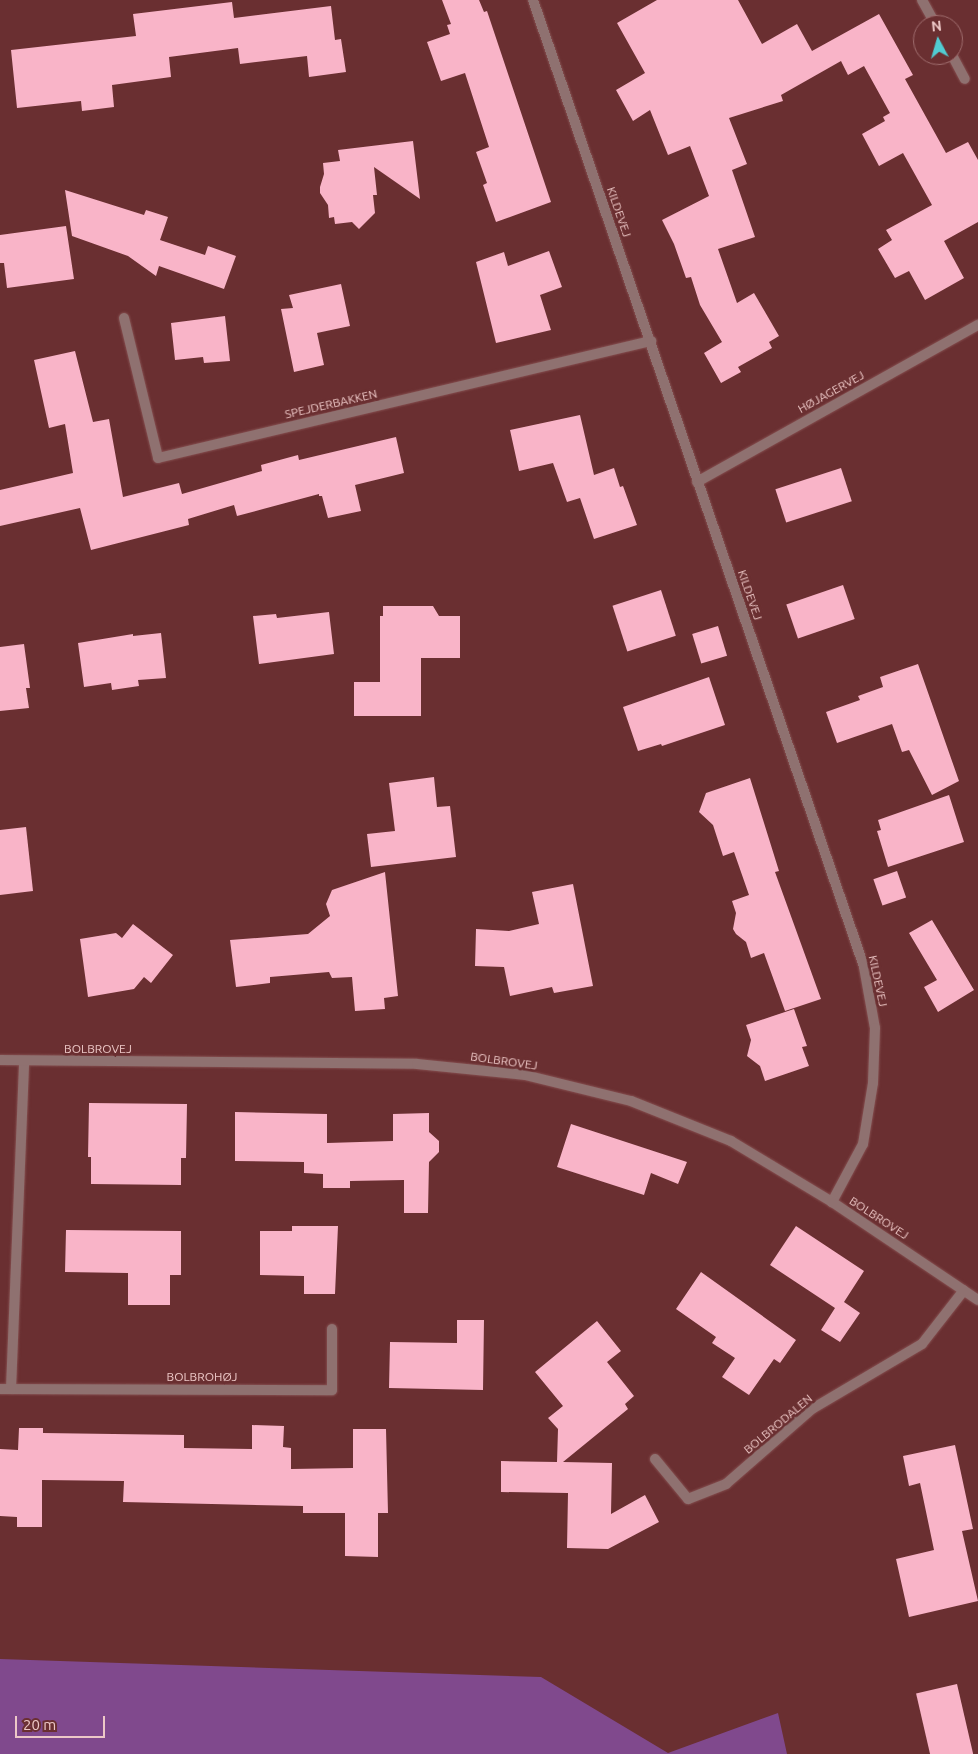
<!DOCTYPE html>
<meta charset="utf-8">
<style>
body{margin:0}
#map{position:relative;width:978px;height:1754px;overflow:hidden;background:#6a2f31;font-family:Ubuntu,sans-serif}
div>[style]{position:absolute}
[style*='--x']{left:calc(var(--x)*1px);top:calc(var(--y)*1px);width:calc(var(--w)*1px);rotate:calc(var(--a)*1deg)}
.green>*{inset:0;background:#80498d}
.building>*{inset:0;background:#f9b4c8;transform-origin:0 0}
.roads{filter:drop-shadow(0 0 1px #844e4f) drop-shadow(0 0 1px #844e4f)}
.minor>*{height:10px;margin:-5px;padding:0 5px;transform-origin:5px;border-radius:5px;background:#8f7170}
.tertiary>*{height:10px;margin:-5px;padding:0 5px;transform-origin:5px;border-radius:5px;background:#8f7170}
span{translate:-50% -50%;white-space:nowrap;text-align:center;line-height:1.15;-webkit-text-stroke:5px #6a2f31;paint-order:stroke}
.street-label{font-size:12px;color:#edc8c7}
.north{position:absolute;left:913px;top:15px;width:50px;height:50px;box-sizing:border-box;background:#6a2f31;border:1px solid #9e6c6d;border-radius:50%;rotate:354deg;font-size:14px;font-weight:700;line-height:20px;text-align:center;color:#edc8c7}
.north::after{content:'';display:block;margin:auto;width:18px;height:22px;background:#51ccd2;clip-path:polygon(50% 0,100% 100%,50% 72%,0 100%)}
.scale{position:absolute;left:15px;top:1716px;width:90px;height:22px;box-sizing:border-box;border:2px solid #edc8c7;border-top:0;padding-left:6px;font-size:15px;line-height:18px;white-space:nowrap;color:#edc8c7;-webkit-text-stroke:4px #6a2f31;paint-order:stroke}
</style>
<div id="map">
<div class="green">
<div style="clip-path:polygon(0 1659px,541px 1677px,668px 1753px,778px 1713px,787px 1754px,0 1754px)"></div>
</div>
<div class="building">
<div style="clip-path:polygon(442px 0,479px 0,484px 12px,487px 11px,551px 202px,496px 222px,483px 185px,487px 183px,476px 152px,489px 147px,465px 73px,441px 81px,427px 42px,450px 34px,447px 25px,451px 24px)"></div>
<div style="clip-path:polygon(657px 0,738px 0,762px 44px,797px 24px,812px 51px,879px 14px,913px 75px,905px 79px,946px 153px,968px 142px,978px 160px,978px 222px,944px 241px,964px 278px,925px 300px,909px 271px,895px 278px,878px 249px,892px 240px,886px 230px,932px 205px,903px 153px,879px 166px,862px 134px,885px 121px,883px 117px,890px 113px,864px 66px,848px 75px,841px 61px,781px 95px,783px 101px,729px 118px,747px 164px,732px 170px,755px 237px,718px 249px,737px 303px,754px 293px,779px 336px,769px 342px,772px 348px,738px 367px,741px 372px,721px 383px,704px 353px,722px 342px,700px 305px,691px 277px,686px 278px,674px 244px,662px 220px,709px 196px,690px 146px,668px 155px,650px 110px,633px 121px,616px 90px,645px 73px,617px 23px)"></div>
<div style="clip-path:polygon(232px 2px,234px 18px,331px 6px,335px 40px,341px 39px,346px 72px,309px 77px,307px 56px,240px 64px,238px 48px,169px 57px,171px 77px,112px 85px,114px 107px,82px 111px,81px 101px,17px 108px,11px 50px,136px 36px,133px 14px)"></div>
<div style="clip-path:polygon(413px 141px,420px 199px,374px 167px,377px 195px,373px 195px,375px 213px,359px 229px,352px 222px,335px 224px,334px 217px,329px 218px,328px 205px,320px 193px,320px 187px,324px 174px,323px 163px,340px 161px,338px 150px)"></div>
<div style="clip-path:polygon(65px 190px,144px 215px,146px 210px,168px 217px,160px 240px,205px 255px,208px 246px,236px 256px,224px 289px,159px 266px,156px 276px,128px 256px,72px 236px)"></div>
<div style="clip-path:polygon(66px 226px,74px 279px,7px 288px,4px 263px,0 263px,0 235px)"></div>
<div style="clip-path:polygon(549px 251px,562px 287px,540px 295px,551px 330px,496px 343px,476px 262px,504px 252px,508px 266px)"></div>
<div style="clip-path:polygon(341px 284px,350px 326px,317px 333px,324px 365px,294px 372px,281px 309px,293px 308px,289px 295px)"></div>
<div style="clip-path:polygon(225px 316px,230px 361px,204px 363px,203px 357px,175px 360px,171px 323px)"></div>
<div style="clip-path:polygon(75px 351px,93px 422px,109px 419px,123px 497px,179px 483px,182px 494px,262px 471px,261px 465px,298px 455px,299px 460px,396px 437px,404px 473px,355px 485px,361px 511px,328px 518px,322px 496px,319px 496px,319px 494px,237px 516px,234px 505px,188px 519px,189px 525px,91px 550px,80px 508px,0 526px,0 490px,73px 473px,65px 424px,49px 428px,34px 360px)"></div>
<div style="clip-path:polygon(580px 415px,594px 475px,614px 468px,620px 487px,623px 486px,637px 525px,594px 539px,580px 498px,567px 502px,553px 463px,519px 471px,510px 430px)"></div>
<div style="left:841px;top:468px;width:35px;height:69px;rotate:72deg"></div>
<div style="left:843px;top:585px;width:36px;height:60px;rotate:71deg"></div>
<div style="left:661px;top:590px;width:48px;height:51px;rotate:72deg"></div>
<div style="clip-path:polygon(383px 606px,433px 606px,439px 616px,460px 616px,460px 658px,421px 658px,421px 716px,354px 716px,354px 682px,380px 682px,380px 616px,383px 616px)"></div>
<div style="clip-path:polygon(329px 612px,334px 654px,259px 664px,253px 616px,276px 614px,277px 618px)"></div>
<div style="left:718px;top:626px;width:31px;height:27px;rotate:73deg"></div>
<div style="clip-path:polygon(161px 633px,166px 678px,138px 680px,139px 686px,112px 690px,111px 683px,84px 687px,78px 643px,133px 634px,133px 636px)"></div>
<div style="clip-path:polygon(24px 644px,30px 688px,26px 688px,29px 708px,0 711px,0 647px)"></div>
<div style="clip-path:polygon(918px 664px,959px 781px,932px 795px,909px 750px,902px 752px,892px 724px,837px 743px,826px 712px,860px 700px,858px 696px,883px 687px,880px 677px)"></div>
<div style="clip-path:polygon(709px 677px,725px 725px,662px 746px,661px 744px,638px 751px,623px 707px)"></div>
<div style="clip-path:polygon(434px 777px,437px 807px,450px 806px,456px 857px,371px 867px,367px 834px,395px 831px,389px 783px)"></div>
<div style="clip-path:polygon(750px 778px,779px 871px,775px 872px,821px 999px,785px 1011px,764px 953px,751px 958px,746px 942px,736px 934px,733px 929px,736px 913px,732px 901px,749px 895px,734px 852px,723px 856px,713px 825px,699px 812px,706px 793px)"></div>
<div style="clip-path:polygon(949px 795px,964px 842px,888px 867px,877px 831px,881px 830px,878px 820px)"></div>
<div style="clip-path:polygon(26px 827px,33px 891px,0 895px,0 830px)"></div>
<div style="left:897px;top:871px;width:28px;height:25px;rotate:71deg"></div>
<div style="clip-path:polygon(385px 872px,398px 996px,384px 998px,385px 1009px,355px 1011px,352px 977px,332px 978px,329px 972px,270px 977px,270px 983px,236px 987px,230px 940px,308px 934px,330px 916px,326px 904px,332px 890px)"></div>
<div style="clip-path:polygon(573px 884px,593px 986px,554px 993px,552px 987px,510px 996px,504px 967px,475px 966px,476px 929px,509px 931px,539px 924px,532px 892px)"></div>
<div style="clip-path:polygon(932px 920px,974px 990px,938px 1012px,924px 987px,937px 980px,909px 933px)"></div>
<div style="clip-path:polygon(133px 924px,173px 955px,151px 983px,144px 977px,134px 989px,88px 997px,80px 939px,116px 933px,122px 938px)"></div>
<div style="clip-path:polygon(794px 1009px,807px 1046px,802px 1047px,809px 1066px,765px 1081px,760px 1066px,747px 1056px,751px 1040px,746px 1025px)"></div>
<div style="clip-path:polygon(89px 1103px,187px 1104px,186px 1158px,181px 1158px,181px 1185px,91px 1184px,91px 1157px,88px 1157px)"></div>
<div style="clip-path:polygon(235px 1112px,327px 1114px,327px 1143px,393px 1141px,393px 1114px,429px 1113px,429px 1132px,439px 1141px,439px 1152px,429px 1162px,428px 1213px,404px 1213px,404px 1180px,350px 1181px,350px 1188px,323px 1188px,323px 1174px,304px 1173px,304px 1162px,235px 1161px)"></div>
<div style="clip-path:polygon(571px 1124px,687px 1162px,678px 1184px,651px 1173px,644px 1195px,557px 1167px)"></div>
<div style="clip-path:polygon(292px 1226px,338px 1226px,335px 1294px,304px 1294px,304px 1276px,260px 1275px,260px 1231px,292px 1231px)"></div>
<div style="clip-path:polygon(796px 1226px,864px 1271px,844px 1302px,860px 1313px,840px 1342px,821px 1330px,835px 1308px,770px 1265px)"></div>
<div style="clip-path:polygon(66px 1230px,181px 1231px,181px 1275px,170px 1275px,170px 1305px,128px 1305px,128px 1273px,65px 1272px)"></div>
<div style="clip-path:polygon(701px 1272px,796px 1340px,780px 1363px,774px 1359px,749px 1395px,722px 1377px,735px 1358px,712px 1343px,716px 1337px,676px 1309px)"></div>
<div style="clip-path:polygon(457px 1320px,484px 1320px,483px 1390px,389px 1388px,390px 1342px,457px 1343px)"></div>
<div style="clip-path:polygon(597px 1321px,621px 1351px,607px 1362px,634px 1396px,625px 1404px,628px 1409px,563px 1462px,612px 1463px,611px 1514px,645px 1495px,659px 1522px,608px 1549px,567px 1548px,568px 1493px,501px 1492px,501px 1461px,557px 1462px,558px 1429px,548px 1418px,563px 1406px,535px 1372px)"></div>
<div style="clip-path:polygon(252px 1425px,284px 1426px,283px 1447px,291px 1448px,291px 1469px,353px 1468px,353px 1429px,386px 1429px,388px 1513px,378px 1513px,378px 1557px,345px 1556px,345px 1513px,303px 1513px,303px 1506px,123px 1502px,124px 1481px,42px 1480px,42px 1527px,17px 1527px,17px 1517px,0 1516px,0 1449px,18px 1450px,19px 1428px,43px 1428px,43px 1433px,184px 1435px,184px 1448px,252px 1449px)"></div>
<div style="clip-path:polygon(955px 1445px,973px 1529px,962px 1531px,978px 1601px,909px 1617px,896px 1559px,934px 1550px,920px 1483px,909px 1486px,903px 1456px)"></div>
<div style="left:957px;top:1684px;width:72px;height:42px;rotate:77deg"></div>
</div>
<div class="roads">
<div class="minor">
<div style="--x:533;--y:0;--w:1022;--a:71.1"></div>
<div style="--x:864;--y:967;--w:62;--a:79.8"></div>
<div style="--x:875;--y:1028;--w:55;--a:92.1"></div>
<div style="--x:873;--y:1083;--w:62;--a:99.3"></div>
<div style="--x:863;--y:1144;--w:66;--a:118.1"></div>
<div style="--x:922;--y:0;--w:29;--a:61"></div>
<div style="--x:952;--y:55;--w:27;--a:62"></div>
<div style="--x:124;--y:318;--w:144;--a:76.3"></div>
<div style="--x:158;--y:458;--w:507;--a:-13.35"></div>
<div style="--x:697;--y:482;--w:322;--a:-29.2"></div>
<div style="--x:0;--y:1389;--w:332;--a:0.2"></div>
<div style="--x:332;--y:1390;--w:61;--a:-90"></div>
<div style="--x:11;--y:1389;--w:328;--a:-87.7"></div>
<div style="--x:655;--y:1459;--w:52;--a:50.5"></div>
<div style="--x:688;--y:1499;--w:41;--a:-21.5"></div>
<div style="--x:726;--y:1484;--w:114;--a:-41.1"></div>
<div style="--x:812;--y:1409;--w:128;--a:-30.6"></div>
<div style="--x:922;--y:1344;--w:68;--a:-52.1"></div>
</div>
<div class="tertiary">
<div style="--x:0;--y:1060;--w:417;--a:0.5"></div>
<div style="--x:417;--y:1064;--w:109;--a:5.8"></div>
<div style="--x:525;--y:1075;--w:109;--a:13.8"></div>
<div style="--x:631;--y:1101;--w:108;--a:21.8"></div>
<div style="--x:731;--y:1141;--w:118;--a:31.1"></div>
<div style="--x:832;--y:1202;--w:176;--a:33.9"></div>
</div>
</div>
<div class="street-label">
<span style="left:619px;top:212px;rotate:71deg">KILDEVEJ</span>
<span style="left:831px;top:392px;rotate:-29deg">HØJAGERVEJ</span>
<span style="left:331px;top:404px;rotate:-13deg">SPEJDERBAKKEN</span>
<span style="left:750px;top:595px;rotate:71deg">KILDEVEJ</span>
<span style="left:878px;top:981px;rotate:78deg">KILDEVEJ</span>
<span style="left:98px;top:1049px">BOLBROVEJ</span>
<span style="left:504px;top:1061px;rotate:8deg">BOLBROVEJ</span>
<span style="left:879px;top:1218px;rotate:33deg">BOLBROVEJ</span>
<span style="left:202px;top:1377px">BOLBROHØJ</span>
<span style="left:778px;top:1424px;rotate:-40deg">BOLBRODALEN</span>
</div>
<div class="north">N</div>
<div class="scale">20 m</div>
</div>
